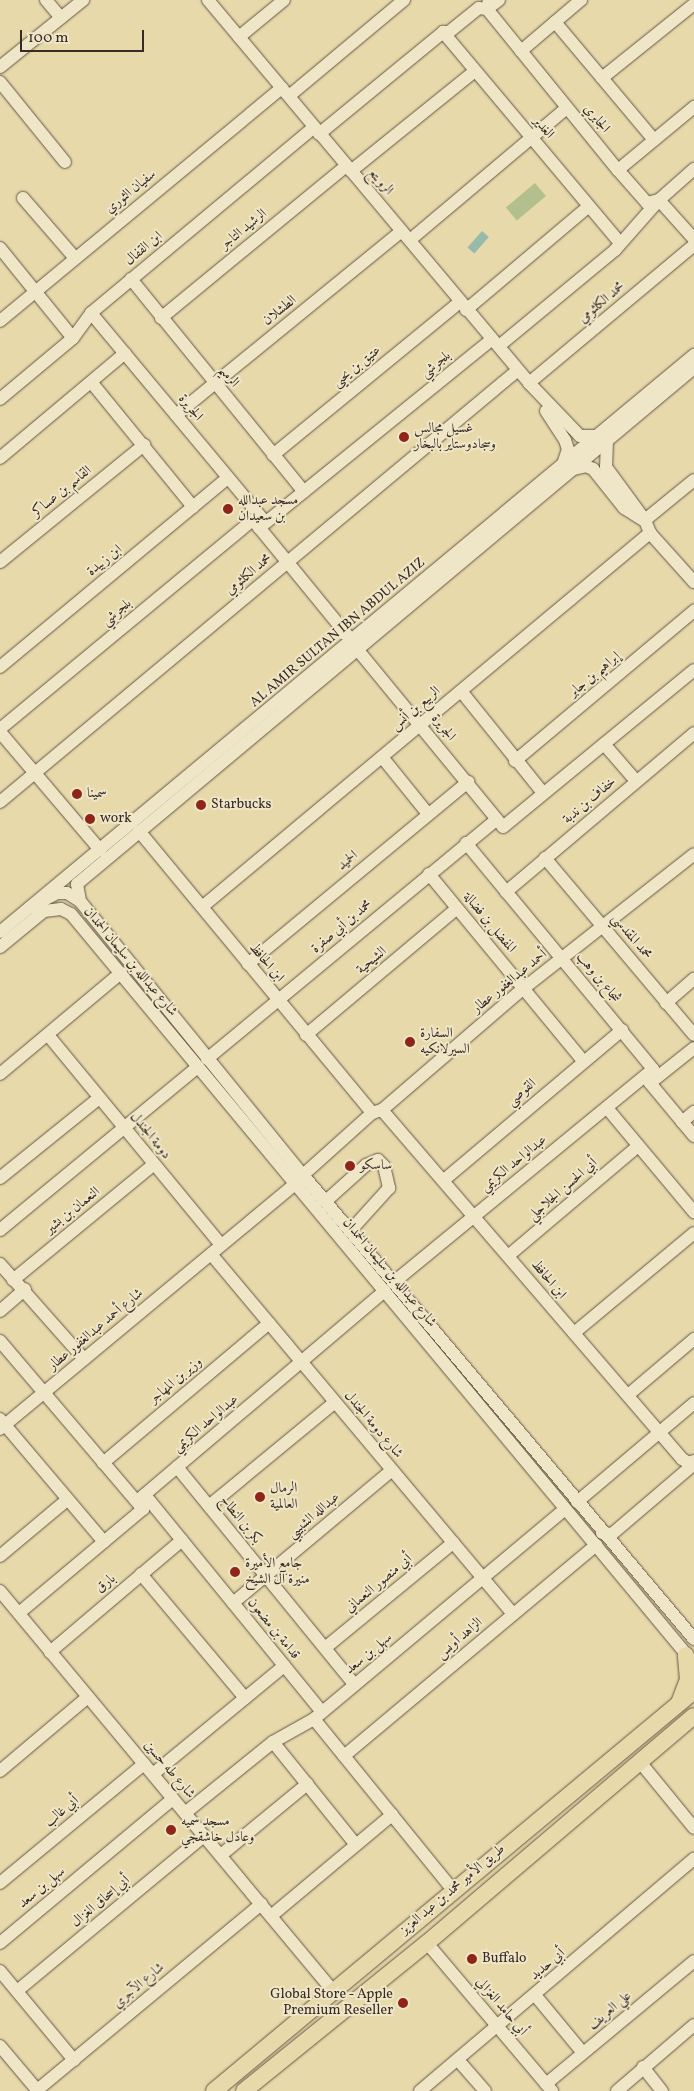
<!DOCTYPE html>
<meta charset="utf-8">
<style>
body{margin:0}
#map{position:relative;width:694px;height:2091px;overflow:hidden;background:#e7d9aa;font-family:Vollkorn,Amiri,serif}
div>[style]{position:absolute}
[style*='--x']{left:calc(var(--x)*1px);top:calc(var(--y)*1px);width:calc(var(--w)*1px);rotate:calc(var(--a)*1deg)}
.green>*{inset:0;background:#b1c08c;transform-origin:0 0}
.water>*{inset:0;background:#97baaa;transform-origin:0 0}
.roads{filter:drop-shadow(0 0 1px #645646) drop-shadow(0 0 1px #645646)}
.minor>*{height:12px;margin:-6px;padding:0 6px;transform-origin:6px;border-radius:6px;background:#efe6c8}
.major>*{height:16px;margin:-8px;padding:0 8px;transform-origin:8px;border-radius:8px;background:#e7d9aa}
.dots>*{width:14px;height:14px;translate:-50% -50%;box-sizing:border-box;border:2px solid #efe6c8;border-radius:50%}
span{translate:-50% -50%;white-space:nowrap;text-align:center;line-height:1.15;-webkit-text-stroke:4px #efe6c8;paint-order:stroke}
.street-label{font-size:14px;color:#382b25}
.poi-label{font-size:14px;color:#382b25}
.left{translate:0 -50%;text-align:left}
.right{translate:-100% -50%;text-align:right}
.scale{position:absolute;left:20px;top:30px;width:124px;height:22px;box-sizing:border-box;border:2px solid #382b25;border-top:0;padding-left:6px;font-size:15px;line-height:18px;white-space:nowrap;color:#382b25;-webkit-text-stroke:4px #efe6c8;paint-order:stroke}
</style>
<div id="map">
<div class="green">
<div style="left:535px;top:183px;width:17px;height:38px;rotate:50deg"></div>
</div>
<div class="water">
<div style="left:482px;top:231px;width:9px;height:22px;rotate:41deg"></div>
</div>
<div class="roads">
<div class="minor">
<div style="--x:46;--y:0;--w:23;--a:50"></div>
<div style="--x:208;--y:0;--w:500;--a:50"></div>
<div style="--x:529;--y:383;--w:74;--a:46.1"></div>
<div style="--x:580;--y:436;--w:17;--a:0"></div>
<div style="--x:489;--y:0;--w:9;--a:103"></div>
<div style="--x:487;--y:9;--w:208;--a:50.9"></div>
<div style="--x:618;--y:170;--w:44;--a:48.7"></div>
<div style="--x:647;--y:203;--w:12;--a:-14"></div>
<div style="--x:659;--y:200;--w:52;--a:48.1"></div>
<div style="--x:555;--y:22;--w:154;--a:50"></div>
<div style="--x:443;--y:32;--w:275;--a:50"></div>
<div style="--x:239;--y:37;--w:58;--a:-39.4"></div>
<div style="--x:521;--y:51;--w:79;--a:-40.4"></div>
<div style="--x:0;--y:67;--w:107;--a:-38.9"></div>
<div style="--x:602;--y:78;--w:118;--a:-38.8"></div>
<div style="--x:0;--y:82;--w:103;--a:50.9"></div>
<div style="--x:289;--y:96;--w:150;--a:-39.9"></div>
<div style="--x:319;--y:134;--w:161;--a:-39.4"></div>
<div style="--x:443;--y:32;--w:6;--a:0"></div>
<div style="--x:449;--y:32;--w:38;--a:-39"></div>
<div style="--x:479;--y:8;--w:8;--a:7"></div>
<div style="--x:487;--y:9;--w:15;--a:-37"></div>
<div style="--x:618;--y:170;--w:99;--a:-39.7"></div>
<div style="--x:351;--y:171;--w:159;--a:-38.9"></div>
<div style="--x:23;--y:198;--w:79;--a:49.1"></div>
<div style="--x:410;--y:240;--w:205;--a:-40.1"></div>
<div style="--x:0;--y:248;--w:116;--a:51"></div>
<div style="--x:131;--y:279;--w:274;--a:50.9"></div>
<div style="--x:466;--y:310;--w:160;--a:-40.2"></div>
<div style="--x:91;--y:313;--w:272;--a:50.2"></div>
<div style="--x:161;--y:318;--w:239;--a:-39.4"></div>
<div style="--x:0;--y:321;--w:366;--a:-39.6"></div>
<div style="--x:499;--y:346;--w:151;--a:-39.6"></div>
<div style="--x:615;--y:250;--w:67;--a:-48.7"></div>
<div style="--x:659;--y:200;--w:47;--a:-41.5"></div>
<div style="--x:92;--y:383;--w:160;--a:50.8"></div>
<div style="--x:529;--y:383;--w:215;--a:-39.9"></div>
<div style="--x:0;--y:399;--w:95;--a:-39.9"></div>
<div style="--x:73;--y:338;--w:31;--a:-54"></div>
<div style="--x:91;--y:313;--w:290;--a:-39.8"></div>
<div style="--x:546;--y:411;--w:35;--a:57"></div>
<div style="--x:565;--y:440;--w:9;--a:72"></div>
<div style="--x:568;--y:449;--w:16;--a:108"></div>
<div style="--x:176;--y:415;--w:291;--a:-39.2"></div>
<div style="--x:607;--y:440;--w:27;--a:92"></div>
<div style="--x:606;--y:467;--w:66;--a:53.7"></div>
<div style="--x:645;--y:520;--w:14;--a:69"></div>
<div style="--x:650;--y:533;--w:66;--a:48.1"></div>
<div style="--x:273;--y:455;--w:242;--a:-39.3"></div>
<div style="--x:0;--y:458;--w:163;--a:-40"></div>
<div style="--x:574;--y:469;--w:12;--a:-14"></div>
<div style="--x:586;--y:466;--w:8;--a:23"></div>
<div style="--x:593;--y:469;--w:50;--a:51.5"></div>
<div style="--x:624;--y:508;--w:22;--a:32"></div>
<div style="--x:645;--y:520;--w:63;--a:-39.2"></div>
<div style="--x:259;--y:528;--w:300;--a:-39"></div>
<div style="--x:0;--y:562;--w:186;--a:-39.1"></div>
<div style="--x:357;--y:649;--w:230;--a:50.6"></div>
<div style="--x:503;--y:827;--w:247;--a:-39.4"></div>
<div style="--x:0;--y:667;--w:296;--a:-39.7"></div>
<div style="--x:461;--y:691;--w:131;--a:51.2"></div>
<div style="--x:0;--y:729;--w:328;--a:-39.6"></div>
<div style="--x:253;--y:520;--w:156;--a:50.7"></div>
<div style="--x:0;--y:732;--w:155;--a:49.7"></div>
<div style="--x:604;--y:744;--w:49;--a:49.1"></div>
<div style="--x:382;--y:757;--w:73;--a:51.1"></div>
<div style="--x:515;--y:761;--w:234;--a:-40"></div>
<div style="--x:0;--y:802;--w:674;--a:-39.83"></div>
<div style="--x:139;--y:831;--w:366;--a:50.4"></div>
<div style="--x:466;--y:843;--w:293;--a:50.4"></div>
<div style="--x:653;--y:1069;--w:14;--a:102"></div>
<div style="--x:650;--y:1083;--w:69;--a:50.3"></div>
<div style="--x:545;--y:858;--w:231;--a:49.9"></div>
<div style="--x:429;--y:874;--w:242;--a:50.5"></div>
<div style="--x:506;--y:892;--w:246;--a:-40.2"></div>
<div style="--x:80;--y:901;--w:17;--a:-100"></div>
<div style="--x:77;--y:884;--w:804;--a:-39.91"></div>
<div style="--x:202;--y:907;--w:584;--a:-39.86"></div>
<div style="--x:29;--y:908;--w:32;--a:-28"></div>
<div style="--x:57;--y:893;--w:10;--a:0"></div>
<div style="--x:67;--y:893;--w:15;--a:32"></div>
<div style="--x:80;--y:901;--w:353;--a:50.9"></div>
<div style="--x:303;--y:1175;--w:607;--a:49.88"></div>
<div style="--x:0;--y:932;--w:903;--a:-39.74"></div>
<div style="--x:0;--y:947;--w:57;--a:-39.3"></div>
<div style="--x:44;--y:911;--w:17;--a:-7"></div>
<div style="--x:61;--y:909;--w:11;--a:27"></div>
<div style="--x:71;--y:914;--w:970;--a:50.27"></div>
<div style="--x:248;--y:964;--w:286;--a:-39.6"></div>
<div style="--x:666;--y:1003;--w:37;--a:-41"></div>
<div style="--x:48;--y:1035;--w:272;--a:50.5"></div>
<div style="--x:306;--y:1035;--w:196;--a:-40"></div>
<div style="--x:207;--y:1059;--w:376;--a:-39.6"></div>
<div style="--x:0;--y:1074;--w:158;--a:-39.9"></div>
<div style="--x:650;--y:1083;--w:56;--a:-38.5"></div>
<div style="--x:607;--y:1108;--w:136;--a:50.1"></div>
<div style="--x:382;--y:1110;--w:460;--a:49.3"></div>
<div style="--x:682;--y:1459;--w:8;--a:30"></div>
<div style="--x:689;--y:1463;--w:5;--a:-22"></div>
<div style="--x:682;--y:1122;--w:16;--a:-40"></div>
<div style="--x:303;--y:1175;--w:93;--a:-41.9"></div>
<div style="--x:372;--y:1113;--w:10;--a:-17"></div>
<div style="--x:382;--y:1110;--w:187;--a:-40.7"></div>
<div style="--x:524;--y:988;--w:216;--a:-38.2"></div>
<div style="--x:0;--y:1178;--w:127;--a:-38.9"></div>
<div style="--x:444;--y:1180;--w:233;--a:-40.1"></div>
<div style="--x:326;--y:1201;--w:54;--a:-42"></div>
<div style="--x:366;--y:1165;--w:13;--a:-23"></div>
<div style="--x:378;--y:1160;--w:8;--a:45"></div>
<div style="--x:384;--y:1166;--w:23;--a:77"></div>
<div style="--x:389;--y:1188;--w:57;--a:132.1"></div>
<div style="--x:0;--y:1230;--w:256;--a:-39.5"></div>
<div style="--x:211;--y:1254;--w:470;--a:50"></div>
<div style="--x:508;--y:1256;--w:170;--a:-40.2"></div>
<div style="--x:0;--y:1264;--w:127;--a:48.5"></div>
<div style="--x:13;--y:1280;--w:181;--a:-39.4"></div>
<div style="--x:394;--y:1282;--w:335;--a:-39.4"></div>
<div style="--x:0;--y:1311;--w:33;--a:-41"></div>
<div style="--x:574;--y:1333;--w:156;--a:-39.8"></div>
<div style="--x:0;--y:1341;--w:221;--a:49.6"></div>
<div style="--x:143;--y:1509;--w:162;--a:140"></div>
<div style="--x:628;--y:1395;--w:87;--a:-40.3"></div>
<div style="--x:0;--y:1419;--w:161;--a:49.8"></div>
<div style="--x:0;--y:1429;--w:383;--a:-39.7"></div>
<div style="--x:103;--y:1463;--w:217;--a:-40.1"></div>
<div style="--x:177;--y:1467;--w:281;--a:50.8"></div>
<div style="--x:145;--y:1495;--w:280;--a:50.8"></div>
<div style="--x:137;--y:1501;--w:325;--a:-40.3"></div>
<div style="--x:577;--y:1502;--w:153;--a:-40.2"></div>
<div style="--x:209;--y:1506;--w:162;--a:-39.5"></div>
<div style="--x:602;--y:1533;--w:10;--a:6"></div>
<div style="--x:612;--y:1534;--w:108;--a:-40.5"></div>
<div style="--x:0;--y:1556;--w:87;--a:-39.9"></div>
<div style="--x:141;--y:1574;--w:162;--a:50"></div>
<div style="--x:0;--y:1591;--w:520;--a:50.22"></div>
<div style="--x:233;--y:1603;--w:206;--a:-39.9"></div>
<div style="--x:325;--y:1648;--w:166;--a:-39.4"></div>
<div style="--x:50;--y:1652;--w:173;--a:-40.3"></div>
<div style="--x:314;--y:1719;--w:220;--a:50.9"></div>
<div style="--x:273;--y:1742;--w:132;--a:51.1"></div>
<div style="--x:344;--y:1756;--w:329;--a:-39.9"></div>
<div style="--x:640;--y:1762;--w:85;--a:50.7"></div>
<div style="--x:0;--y:1771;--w:115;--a:-40.1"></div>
<div style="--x:153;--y:1774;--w:170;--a:-39.5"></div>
<div style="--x:185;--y:1813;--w:113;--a:-38.9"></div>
<div style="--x:273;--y:1742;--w:47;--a:-29.3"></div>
<div style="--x:314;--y:1719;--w:327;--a:-39.9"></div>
<div style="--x:221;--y:1855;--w:112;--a:-39.5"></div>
<div style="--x:0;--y:1883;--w:187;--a:-39.6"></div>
<div style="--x:271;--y:1916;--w:158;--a:-39.9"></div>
<div style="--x:0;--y:1943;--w:225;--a:-39.8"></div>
<div style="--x:427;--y:1943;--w:194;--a:49.8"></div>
<div style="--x:0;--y:1971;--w:116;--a:50.3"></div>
<div style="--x:17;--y:1991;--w:243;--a:-39.7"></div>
<div style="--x:535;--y:1995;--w:75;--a:50.4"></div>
<div style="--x:0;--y:2046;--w:59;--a:49.8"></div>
<div style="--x:458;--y:2060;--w:41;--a:48.9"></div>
<div style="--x:643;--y:2067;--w:31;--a:52"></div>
<div style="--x:546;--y:2084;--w:192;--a:-39.7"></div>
<div style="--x:36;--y:2091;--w:293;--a:-39.7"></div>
<div style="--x:420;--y:2091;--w:359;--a:-40.3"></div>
<div style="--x:617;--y:2091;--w:101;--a:-40.6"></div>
</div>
<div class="major">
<div style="--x:679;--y:1703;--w:25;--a:-69"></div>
<div style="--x:688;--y:1680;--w:25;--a:-95"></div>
<div style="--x:214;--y:2091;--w:625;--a:-39.81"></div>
<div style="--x:244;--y:2091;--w:235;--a:-39"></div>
<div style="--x:427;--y:1943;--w:350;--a:-40.4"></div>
</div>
</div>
<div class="dots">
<div style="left:404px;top:437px;background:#8f2418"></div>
<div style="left:228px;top:509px;background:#8f2418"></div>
<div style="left:77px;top:794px;background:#8f2418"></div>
<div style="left:201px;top:805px;background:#8f2418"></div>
<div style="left:90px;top:819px;background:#8f2418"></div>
<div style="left:410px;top:1042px;background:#8f2418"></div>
<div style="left:350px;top:1166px;background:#8f2418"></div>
<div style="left:260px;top:1497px;background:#8f2418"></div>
<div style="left:235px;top:1572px;background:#8f2418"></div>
<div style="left:171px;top:1830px;background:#8f2418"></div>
<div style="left:472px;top:1959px;background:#8f2418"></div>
<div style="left:403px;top:2003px;background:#8f2418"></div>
</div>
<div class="street-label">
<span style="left:596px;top:119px;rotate:50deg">الجابري</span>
<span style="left:543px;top:128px;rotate:50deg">الغدير</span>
<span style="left:380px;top:182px;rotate:49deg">الرويتع</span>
<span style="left:131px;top:192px;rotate:-39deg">سفيان الثوري</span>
<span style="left:244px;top:230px;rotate:-39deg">الرشيد التاجر</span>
<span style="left:144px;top:249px;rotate:-40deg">ابن القفال</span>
<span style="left:602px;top:303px;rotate:-40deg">محمد الكلثومي</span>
<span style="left:280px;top:311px;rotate:-39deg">الطشلان</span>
<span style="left:436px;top:365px;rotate:-39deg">بلجرشي</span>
<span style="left:357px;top:367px;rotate:-39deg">عتيق بن يحيى</span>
<span style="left:228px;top:377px;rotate:51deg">الرميم</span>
<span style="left:190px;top:408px;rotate:50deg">الجريرة</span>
<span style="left:62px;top:492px;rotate:-39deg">القاسم بن عساكر</span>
<span style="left:105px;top:561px;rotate:-39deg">ابن زبيدة</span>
<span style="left:249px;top:575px;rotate:-40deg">محمد الكلثومي</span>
<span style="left:117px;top:613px;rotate:-40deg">بلجرشي</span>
<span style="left:338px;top:633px;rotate:-40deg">AL AMIR SULTAN IBN ABDUL AZIZ</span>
<span style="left:595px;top:675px;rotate:-40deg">إبراهيم بن جابر</span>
<span style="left:416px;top:709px;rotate:-40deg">الربيع بن أنس</span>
<span style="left:443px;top:728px;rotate:51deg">الجريرة</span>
<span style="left:590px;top:801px;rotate:-40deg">خفاف بن ندبة</span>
<span style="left:348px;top:861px;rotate:-40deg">الحميد</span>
<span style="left:489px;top:923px;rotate:50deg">المفضل بن فضالة</span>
<span style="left:342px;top:927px;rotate:-40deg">محمد بن أبي صفرة</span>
<span style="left:631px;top:937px;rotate:50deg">محمد المقدسي</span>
<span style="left:372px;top:961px;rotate:-40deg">الشيحية</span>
<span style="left:130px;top:962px;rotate:50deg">شارع عبدالله بن سليمان الحمدان</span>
<span style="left:266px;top:963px;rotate:50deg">ابن الحافظ</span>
<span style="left:598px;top:978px;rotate:50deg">شجاع بن وهب</span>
<span style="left:510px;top:982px;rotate:-39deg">أحمد عبدالغفور عطار</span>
<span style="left:522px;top:1093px;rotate:-41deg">القوصي</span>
<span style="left:150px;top:1136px;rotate:51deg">دومة الجندل</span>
<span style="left:514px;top:1164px;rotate:-39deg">عبدالواحد الكريمي</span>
<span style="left:563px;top:1190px;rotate:-41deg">أبي الحسن الجلاجلي</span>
<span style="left:73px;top:1211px;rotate:-39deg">النعمان بن بشير</span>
<span style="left:389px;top:1273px;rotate:50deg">شارع عبدالله بن سليمان الحمدان</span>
<span style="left:548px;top:1280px;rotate:50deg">ابن الحافظ</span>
<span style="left:96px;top:1330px;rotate:-40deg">شارع أحمد عبدالغفور عطار</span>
<span style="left:176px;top:1381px;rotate:-40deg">وزير بن المهاجر</span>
<span style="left:206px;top:1424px;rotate:-40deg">عبدالواحد الكريمي</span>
<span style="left:373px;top:1425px;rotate:50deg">شارع دومة الجندل</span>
<span style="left:314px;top:1516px;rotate:-40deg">عبدالله الشبيبي</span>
<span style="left:240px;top:1520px;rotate:51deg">بكر بن النطاح</span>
<span style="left:106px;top:1584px;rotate:-40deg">بارق</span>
<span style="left:379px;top:1584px;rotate:-40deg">أبي منصور النعماني</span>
<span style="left:273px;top:1629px;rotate:51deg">قدامة بن مضعون</span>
<span style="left:460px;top:1639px;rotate:-40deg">الزاهد أويس</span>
<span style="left:369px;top:1654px;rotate:-40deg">سهل بن سعد</span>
<span style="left:169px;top:1770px;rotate:50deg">شارع طه حسين</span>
<span style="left:62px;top:1812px;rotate:-40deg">أبي غالب</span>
<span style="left:42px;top:1888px;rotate:-40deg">سهل بن سعد</span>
<span style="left:453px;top:1890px;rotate:-40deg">طريق الأمير محمد بن عبد العزيز</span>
<span style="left:101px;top:1902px;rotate:-40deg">أبي إسحاق الغزال</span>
<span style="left:548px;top:1965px;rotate:-40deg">أبي حديد</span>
<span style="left:139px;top:1986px;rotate:-40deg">شارع الآجري</span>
<span style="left:501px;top:2007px;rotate:50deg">أبي حامد الغزالي</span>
<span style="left:610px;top:2011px;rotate:-40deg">علي العريف</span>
</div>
<div class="poi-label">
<span class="left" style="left:414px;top:437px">غسيل مجالس<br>وسجادوستاير بالبخار</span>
<span class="left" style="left:238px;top:509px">مسجد عبدالله<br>بن سعيدان</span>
<span class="left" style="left:87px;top:794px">سمينا</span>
<span class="left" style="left:211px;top:805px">Starbucks</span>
<span class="left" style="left:100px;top:819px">work</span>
<span class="left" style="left:420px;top:1042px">السفارة<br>السيرلانكيه</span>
<span class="left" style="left:360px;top:1166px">ساسكو</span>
<span class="left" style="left:270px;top:1497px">الرمال<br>العالمية</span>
<span class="left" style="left:245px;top:1572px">جامع الأميرة<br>منيرة آل الشيخ</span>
<span class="left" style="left:181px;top:1830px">مسجد سميه<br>وعادل خاشقجي</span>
<span class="left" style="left:482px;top:1959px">Buffalo</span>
<span class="right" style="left:393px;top:2003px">Global Store - Apple<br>Premium Reseller</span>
</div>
<div class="scale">100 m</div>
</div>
